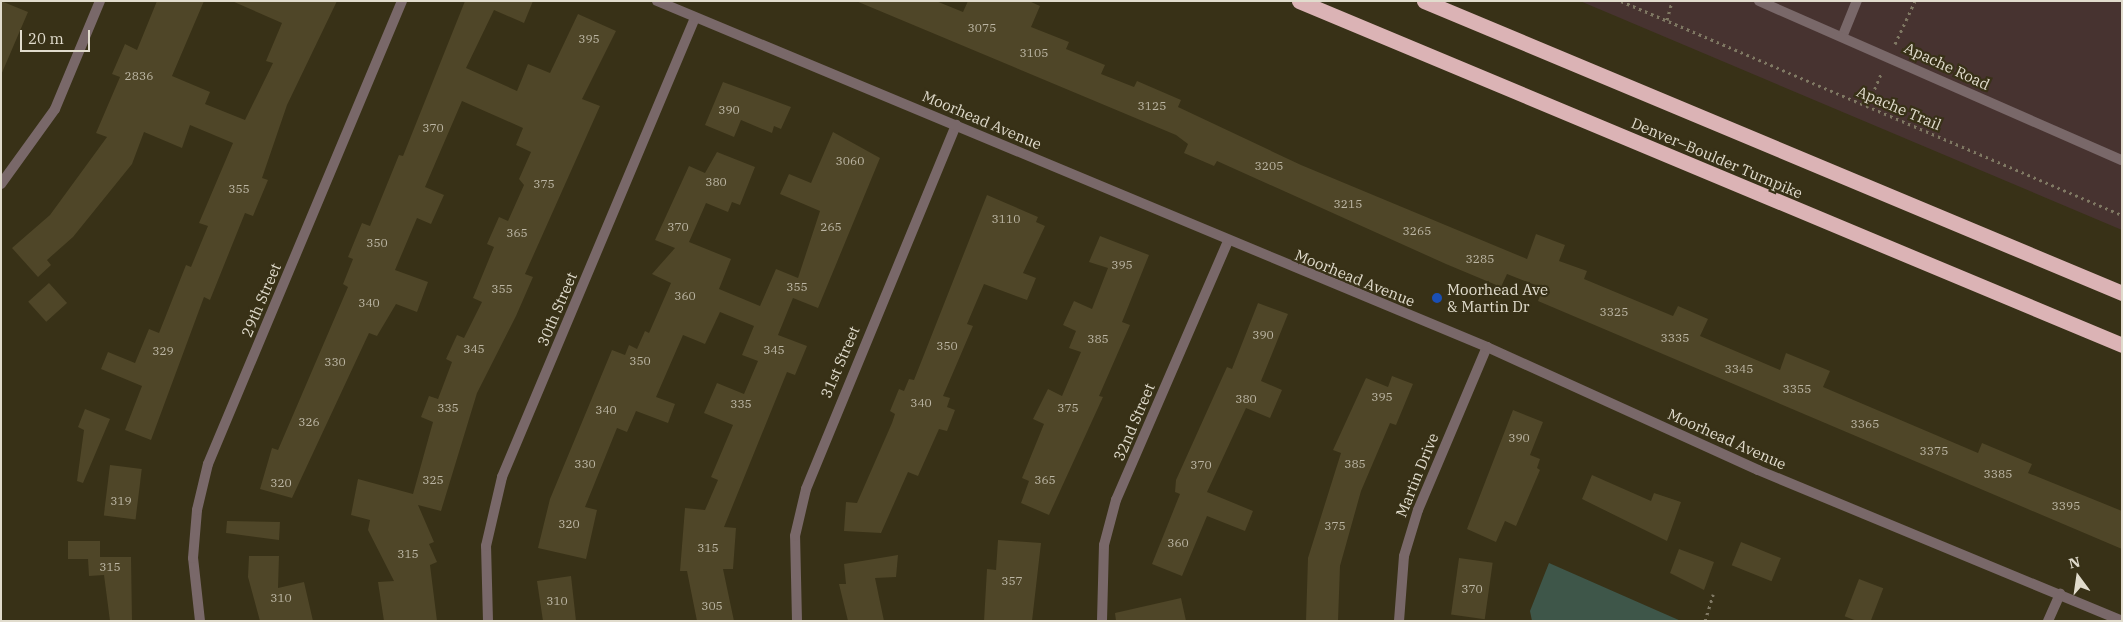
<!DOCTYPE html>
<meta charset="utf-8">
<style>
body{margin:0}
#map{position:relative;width:2123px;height:622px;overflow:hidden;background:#383117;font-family:"IBM Plex Serif",serif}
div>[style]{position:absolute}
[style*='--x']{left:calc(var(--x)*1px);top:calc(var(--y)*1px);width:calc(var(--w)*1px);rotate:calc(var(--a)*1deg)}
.education>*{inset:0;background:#473330}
.green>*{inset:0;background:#3e5649}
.building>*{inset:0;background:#4f4628;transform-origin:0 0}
.path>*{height:3px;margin-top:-1.5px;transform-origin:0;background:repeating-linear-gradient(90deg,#7f7863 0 2.5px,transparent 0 6.5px)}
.service>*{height:10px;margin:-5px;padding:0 5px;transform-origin:5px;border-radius:5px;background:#796869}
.minor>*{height:10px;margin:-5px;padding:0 5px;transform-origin:5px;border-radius:5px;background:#796869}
.tertiary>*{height:10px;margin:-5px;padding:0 5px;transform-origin:5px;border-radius:5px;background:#796869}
.motorway>*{height:15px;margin:-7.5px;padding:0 7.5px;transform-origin:7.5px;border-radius:7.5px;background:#dbb3b5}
.dots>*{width:14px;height:14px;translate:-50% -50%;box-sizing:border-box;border:2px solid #383117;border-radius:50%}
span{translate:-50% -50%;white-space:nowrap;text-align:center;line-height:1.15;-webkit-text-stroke:4.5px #383117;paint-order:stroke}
.number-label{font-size:12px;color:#bcb6a4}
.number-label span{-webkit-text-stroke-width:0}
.street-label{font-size:15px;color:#e1dccd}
.poi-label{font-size:15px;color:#e1dccd}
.left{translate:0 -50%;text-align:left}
.frame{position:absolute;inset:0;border:2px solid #e1dccd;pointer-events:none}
.north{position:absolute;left:2053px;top:552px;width:50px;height:50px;-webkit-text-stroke:4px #383117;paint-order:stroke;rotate:346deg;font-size:14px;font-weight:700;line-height:20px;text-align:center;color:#e1dccd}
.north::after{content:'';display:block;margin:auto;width:18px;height:22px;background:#e1dccd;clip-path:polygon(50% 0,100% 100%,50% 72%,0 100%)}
.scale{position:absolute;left:20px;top:30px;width:70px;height:22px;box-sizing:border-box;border:2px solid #e1dccd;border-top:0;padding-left:6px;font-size:15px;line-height:18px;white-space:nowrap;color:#e1dccd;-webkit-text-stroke:4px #383117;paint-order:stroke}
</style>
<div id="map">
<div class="education">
<div style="clip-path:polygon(1580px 1px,2122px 1px,2122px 230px)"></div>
</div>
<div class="green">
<div style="clip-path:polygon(1549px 563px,1649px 607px,1681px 621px,1532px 621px,1530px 611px)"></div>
</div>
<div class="building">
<div style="clip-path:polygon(1px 1px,28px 12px,1px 75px)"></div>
<div style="clip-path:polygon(157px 1px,204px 1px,172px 76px,210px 92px,205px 104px,245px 120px,273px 63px,266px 61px,282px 23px,232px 1px,337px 1px,287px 105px,262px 178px,268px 180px,253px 216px,245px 213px,210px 300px,204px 297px,151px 440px,125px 430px,142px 386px,101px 369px,108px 352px,135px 363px,149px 329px,159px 333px,186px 265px,191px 267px,208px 226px,199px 223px,233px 143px,190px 125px,182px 148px,144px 132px,132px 164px,73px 237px,47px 260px,51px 265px,38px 277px,12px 248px,50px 215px,107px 137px,96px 133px,120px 77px,112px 74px,125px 44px,137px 50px)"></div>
<div style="clip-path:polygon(465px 1px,533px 1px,524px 23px,494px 10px,466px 68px,517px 91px,528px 64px,550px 73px,578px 14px,616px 31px,582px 99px,600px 106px,525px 274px,533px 277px,516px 316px,477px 393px,441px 511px,418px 505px,434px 542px,429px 544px,437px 562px,430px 565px,437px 621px,384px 621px,378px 582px,394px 581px,368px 530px,370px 520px,351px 515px,358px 479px,413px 494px,433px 422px,421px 417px,429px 396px,438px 399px,452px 362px,446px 359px,457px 335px,464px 338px,482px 302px,473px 298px,494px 247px,487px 244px,499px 217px,508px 221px,524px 185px,519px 179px,531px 152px,516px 145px,523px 128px,462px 101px,425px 187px,444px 195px,431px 224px,417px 218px,395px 270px,428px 282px,417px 312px,396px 304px,377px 336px,369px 333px,292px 498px,260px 489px,272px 448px,278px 450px,348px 287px,343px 284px,353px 259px,348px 257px,362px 223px,370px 226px,399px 155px,403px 156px)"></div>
<div style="clip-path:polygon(856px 1px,936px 1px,963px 12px,968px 1px,1029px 1px,1040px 6px,1031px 27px,1069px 42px,1066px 49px,1105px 65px,1101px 74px,1134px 87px,1137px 81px,1181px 100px,1178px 107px,1301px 165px,1527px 259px,1536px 234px,1565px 245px,1559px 261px,1587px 271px,1584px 279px,1673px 316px,1678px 306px,1708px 319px,1700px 336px,1780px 370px,1786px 353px,1830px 371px,1823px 387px,1978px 453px,1982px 443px,2032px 464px,2028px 473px,2122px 511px,2122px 549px,1538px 301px,1543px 288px,1507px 274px,1501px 287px,1446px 264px,1217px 161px,1214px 166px,1184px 153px,1188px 144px,1176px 135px)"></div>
<div style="clip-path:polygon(723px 82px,791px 107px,781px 129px,774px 126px,772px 133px,741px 120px,734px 137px,705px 125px)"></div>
<div style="clip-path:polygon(833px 132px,880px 158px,818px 308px,793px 298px,778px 335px,807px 346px,795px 375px,787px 372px,724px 527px,736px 528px,733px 569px,723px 569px,734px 621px,697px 621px,687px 571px,680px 571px,685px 508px,705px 510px,718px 480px,711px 477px,733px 425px,704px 413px,717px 383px,744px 394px,758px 361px,742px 355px,754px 326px,720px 312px,705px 344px,683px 335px,656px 397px,675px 404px,668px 423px,636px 411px,627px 432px,617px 428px,585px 507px,597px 510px,586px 559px,538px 548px,550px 499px,612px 350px,625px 355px,629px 345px,637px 349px,645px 331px,649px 333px,671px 283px,652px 274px,675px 248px,655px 240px,689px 166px,705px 173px,717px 152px,755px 167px,740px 205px,732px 202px,728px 212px,706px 203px,689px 242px,731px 259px,719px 289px,760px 306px,776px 269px,798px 278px,820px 211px,780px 194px,789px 174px,811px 183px)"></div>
<div style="clip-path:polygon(987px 195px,1038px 217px,1036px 222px,1045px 226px,1023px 273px,1036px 278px,1027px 300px,984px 284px,967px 324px,973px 326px,943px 396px,950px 398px,947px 407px,955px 410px,947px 431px,939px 429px,918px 476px,908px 472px,881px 533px,844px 531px,846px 502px,857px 503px,892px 423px,895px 414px,890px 411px,899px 389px,904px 391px,909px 379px,914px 380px)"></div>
<div style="clip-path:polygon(1100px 236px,1149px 255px,1122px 322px,1130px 325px,1099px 396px,1103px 397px,1049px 515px,1021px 503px,1029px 481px,1022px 478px,1044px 424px,1033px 419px,1048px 389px,1062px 396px,1081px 352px,1069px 348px,1076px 331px,1063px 325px,1074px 301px,1092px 309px,1108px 268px,1089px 262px)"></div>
<div style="left:49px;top:283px;width:27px;height:28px;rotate:48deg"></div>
<div style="clip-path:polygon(1258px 303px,1288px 314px,1261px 381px,1282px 390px,1270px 418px,1246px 408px,1207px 492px,1253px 511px,1245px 531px,1207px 516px,1182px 576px,1152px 564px,1180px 494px,1175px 492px,1176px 480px,1227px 367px,1232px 369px)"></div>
<div style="clip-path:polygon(1392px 376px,1413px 384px,1396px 425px,1390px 423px,1361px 491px,1340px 566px,1338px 621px,1306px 621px,1308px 558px,1341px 453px,1333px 450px,1366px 378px,1388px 387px)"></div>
<div style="clip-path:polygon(85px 409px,110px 419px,83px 483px,77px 481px,84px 430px,78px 427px)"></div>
<div style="clip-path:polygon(1513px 410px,1543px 422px,1530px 455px,1540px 459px,1537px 468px,1540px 470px,1516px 526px,1505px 521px,1496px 542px,1467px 529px)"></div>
<div style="left:110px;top:465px;width:32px;height:51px;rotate:7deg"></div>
<div style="clip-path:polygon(1592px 475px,1651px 501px,1654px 493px,1681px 502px,1667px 541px,1582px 499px)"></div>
<div style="clip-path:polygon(227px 521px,280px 522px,279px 540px,226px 533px)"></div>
<div style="clip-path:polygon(998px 540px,1041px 543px,1032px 621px,984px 621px,987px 569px,996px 570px)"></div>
<div style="clip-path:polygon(68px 541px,100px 541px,100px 557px,131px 557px,132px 621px,110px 621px,104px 575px,89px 576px,88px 559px,68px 559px)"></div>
<div style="left:1741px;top:542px;width:43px;height:25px;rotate:22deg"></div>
<div style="clip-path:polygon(1679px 549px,1714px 562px,1704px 590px,1670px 573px)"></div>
<div style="clip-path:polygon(898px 555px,896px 577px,875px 578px,884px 621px,848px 621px,839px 584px,846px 584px,844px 564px)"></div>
<div style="clip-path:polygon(249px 556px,279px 556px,278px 588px,304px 582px,313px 621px,260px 621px,248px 577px)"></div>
<div style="left:1459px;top:558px;width:34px;height:57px;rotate:8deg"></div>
<div style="clip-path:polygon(571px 576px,576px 621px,543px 621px,537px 581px)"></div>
<div style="left:1859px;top:579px;width:26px;height:40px;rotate:21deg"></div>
<div style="clip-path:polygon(1181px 598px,1186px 621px,1116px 621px,1115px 613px)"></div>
</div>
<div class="path">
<div style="--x:1621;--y:1;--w:545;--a:23.13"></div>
<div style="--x:1667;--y:20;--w:20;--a:-75"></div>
<div style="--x:1895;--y:44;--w:47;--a:-65.1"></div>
<div style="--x:1867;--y:107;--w:38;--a:-67"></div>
<div style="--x:1705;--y:621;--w:28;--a:-73"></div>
</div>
<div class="service">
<div style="--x:1843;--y:35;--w:37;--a:-68"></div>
<div style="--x:2048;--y:621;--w:30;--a:-66"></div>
</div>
<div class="minor">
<div style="--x:1759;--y:1;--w:396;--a:23.7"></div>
<div style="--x:1;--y:184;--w:92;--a:-54.2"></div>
<div style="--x:55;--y:109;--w:117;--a:-67.4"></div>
<div style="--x:200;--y:621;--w:63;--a:-96.3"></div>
<div style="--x:193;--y:558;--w:48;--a:-85.2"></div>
<div style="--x:197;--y:510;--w:47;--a:-76.6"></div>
<div style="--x:208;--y:464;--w:502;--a:-67.27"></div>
<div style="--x:488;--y:621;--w:75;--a:-91.5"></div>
<div style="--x:486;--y:546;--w:71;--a:-76.9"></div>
<div style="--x:502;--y:477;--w:498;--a:-67.2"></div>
<div style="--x:797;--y:621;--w:85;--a:-91.3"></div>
<div style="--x:795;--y:536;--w:48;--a:-76.8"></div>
<div style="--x:806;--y:489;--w:394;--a:-67.6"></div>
<div style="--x:1102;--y:621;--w:76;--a:-88.5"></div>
<div style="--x:1104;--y:545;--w:47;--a:-75.1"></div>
<div style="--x:1116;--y:500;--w:280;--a:-66.6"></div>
<div style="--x:1399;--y:621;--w:65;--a:-85.6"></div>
<div style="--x:1404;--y:556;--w:48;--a:-73.1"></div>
<div style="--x:1418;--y:510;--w:177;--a:-67.1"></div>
</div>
<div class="tertiary">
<div style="--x:657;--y:1;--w:899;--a:22.63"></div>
<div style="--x:1487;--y:347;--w:298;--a:24.4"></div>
<div style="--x:1758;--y:470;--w:394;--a:22.5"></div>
</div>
<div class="motorway">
<div style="--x:1299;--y:1;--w:892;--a:22.68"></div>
<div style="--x:1424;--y:1;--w:757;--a:22.7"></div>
</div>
<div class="dots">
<div style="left:1437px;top:298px;background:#1a4fb4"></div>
</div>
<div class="number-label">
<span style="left:982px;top:28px">3075</span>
<span style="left:589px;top:39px">395</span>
<span style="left:1034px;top:53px">3105</span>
<span style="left:139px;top:76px">2836</span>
<span style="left:1152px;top:106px">3125</span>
<span style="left:729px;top:110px">390</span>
<span style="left:433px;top:128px">370</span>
<span style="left:850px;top:161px">3060</span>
<span style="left:1269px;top:166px">3205</span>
<span style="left:716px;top:182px">380</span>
<span style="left:544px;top:184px">375</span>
<span style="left:239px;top:189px">355</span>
<span style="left:1348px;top:204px">3215</span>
<span style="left:1006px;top:219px">3110</span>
<span style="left:678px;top:227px">370</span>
<span style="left:831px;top:227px">265</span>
<span style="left:1417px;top:231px">3265</span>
<span style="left:517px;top:233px">365</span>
<span style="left:377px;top:243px">350</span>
<span style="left:1480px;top:259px">3285</span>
<span style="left:1122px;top:265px">395</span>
<span style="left:797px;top:287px">355</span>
<span style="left:502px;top:289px">355</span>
<span style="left:685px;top:296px">360</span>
<span style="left:369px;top:303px">340</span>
<span style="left:1614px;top:312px">3325</span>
<span style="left:1263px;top:335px">390</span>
<span style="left:1675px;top:338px">3335</span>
<span style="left:1098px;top:339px">385</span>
<span style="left:947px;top:346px">350</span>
<span style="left:474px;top:349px">345</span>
<span style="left:774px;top:350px">345</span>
<span style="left:163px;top:351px">329</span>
<span style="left:640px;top:361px">350</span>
<span style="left:335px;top:362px">330</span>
<span style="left:1739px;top:369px">3345</span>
<span style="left:1797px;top:389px">3355</span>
<span style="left:1382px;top:397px">395</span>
<span style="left:1246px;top:399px">380</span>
<span style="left:921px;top:403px">340</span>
<span style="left:741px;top:404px">335</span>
<span style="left:448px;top:408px">335</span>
<span style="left:1068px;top:408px">375</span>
<span style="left:606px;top:410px">340</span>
<span style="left:309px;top:422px">326</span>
<span style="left:1865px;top:424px">3365</span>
<span style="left:1519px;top:438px">390</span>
<span style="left:1934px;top:451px">3375</span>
<span style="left:585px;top:464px">330</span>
<span style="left:1355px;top:464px">385</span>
<span style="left:1201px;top:465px">370</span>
<span style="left:1998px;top:474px">3385</span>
<span style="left:433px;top:480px">325</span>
<span style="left:1045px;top:480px">365</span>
<span style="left:281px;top:483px">320</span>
<span style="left:121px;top:501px">319</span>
<span style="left:2066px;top:506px">3395</span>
<span style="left:569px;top:524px">320</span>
<span style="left:1335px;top:526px">375</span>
<span style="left:1178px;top:543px">360</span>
<span style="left:708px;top:548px">315</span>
<span style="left:408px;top:554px">315</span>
<span style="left:110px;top:567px">315</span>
<span style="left:1012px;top:581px">357</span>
<span style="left:1472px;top:589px">370</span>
<span style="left:281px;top:598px">310</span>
<span style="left:557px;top:601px">310</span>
<span style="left:712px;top:606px">305</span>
</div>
<div class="street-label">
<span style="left:1947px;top:66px;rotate:25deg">Apache Road</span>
<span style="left:1899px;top:108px;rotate:23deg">Apache Trail</span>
<span style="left:982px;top:120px;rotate:23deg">Moorhead Avenue</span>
<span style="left:1717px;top:158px;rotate:23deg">Denver–Boulder Turnpike</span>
<span style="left:1355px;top:278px;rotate:22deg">Moorhead Avenue</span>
<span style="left:261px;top:300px;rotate:-67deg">29th Street</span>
<span style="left:557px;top:309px;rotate:-67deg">30th Street</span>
<span style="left:840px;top:362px;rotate:-67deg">31st Street</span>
<span style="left:1134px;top:422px;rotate:-67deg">32nd Street</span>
<span style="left:1727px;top:439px;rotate:24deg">Moorhead Avenue</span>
<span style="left:1417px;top:475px;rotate:-68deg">Martin Drive</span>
</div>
<div class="poi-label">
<span class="left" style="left:1447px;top:298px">Moorhead Ave<br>&amp; Martin Dr</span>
</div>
<div class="frame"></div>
<div class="north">N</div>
<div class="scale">20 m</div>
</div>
